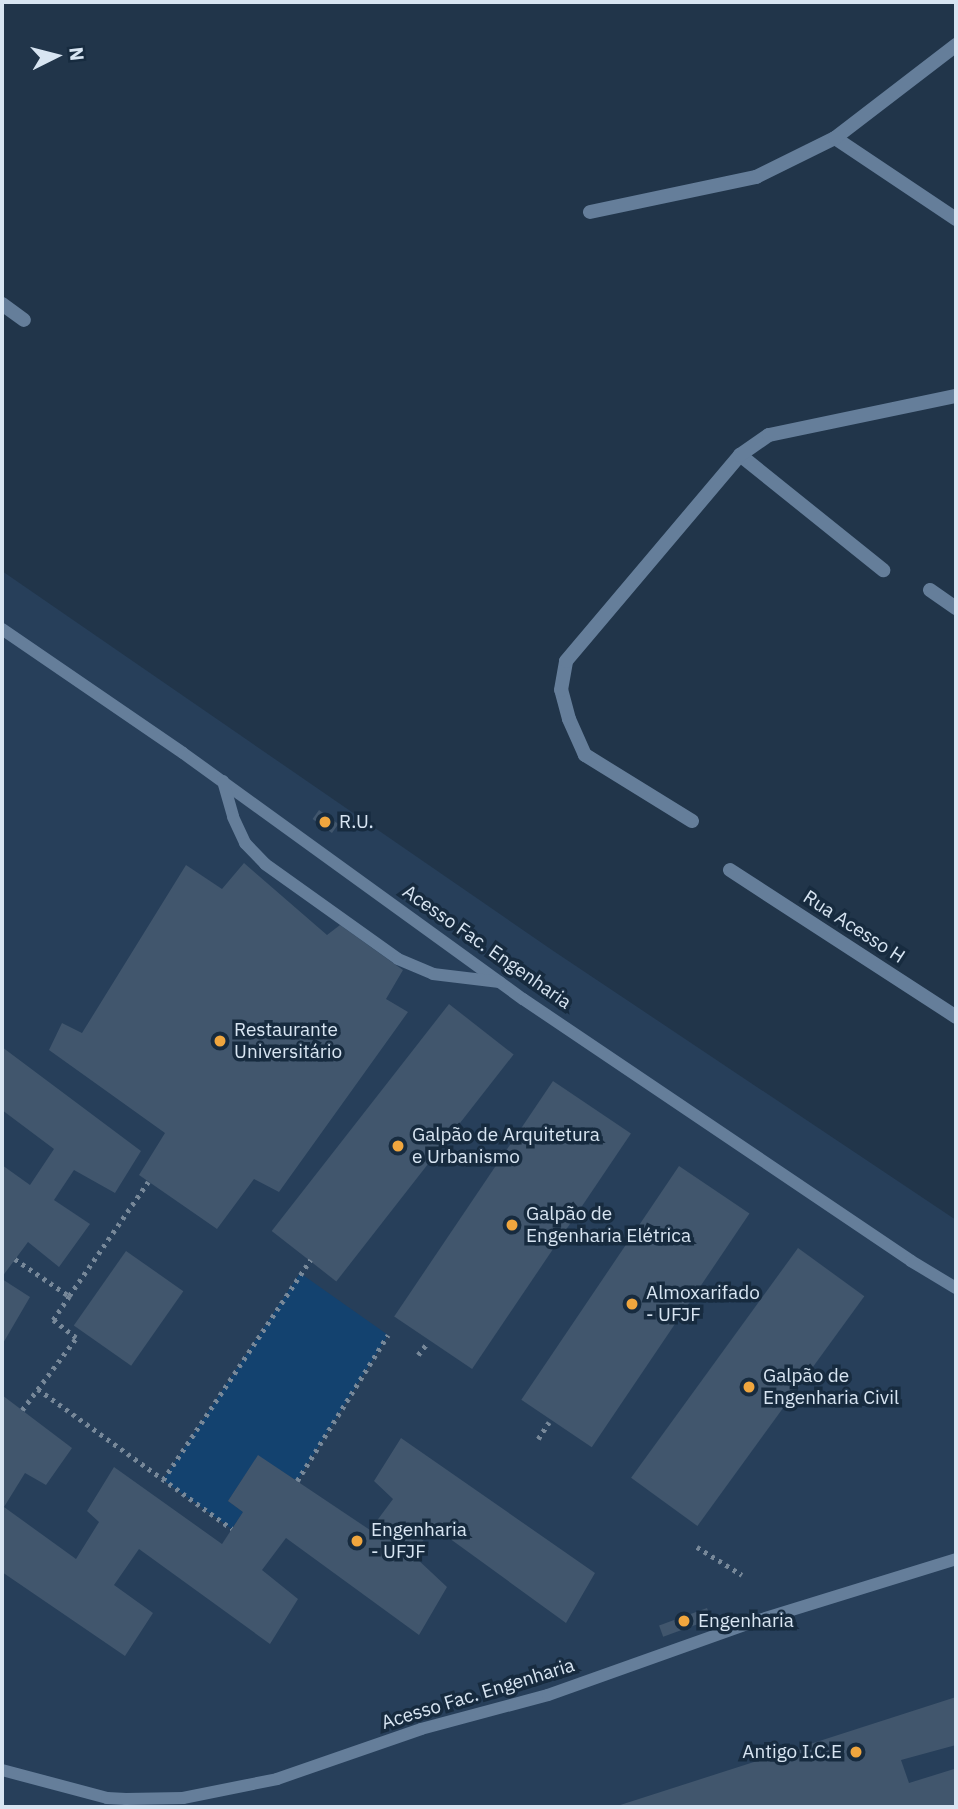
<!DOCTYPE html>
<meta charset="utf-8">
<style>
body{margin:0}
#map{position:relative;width:958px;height:1809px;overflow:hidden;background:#21354a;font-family:"IBM Plex Sans",sans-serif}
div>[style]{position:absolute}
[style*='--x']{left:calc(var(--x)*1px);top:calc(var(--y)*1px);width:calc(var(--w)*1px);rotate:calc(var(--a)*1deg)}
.built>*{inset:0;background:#273f5a}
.green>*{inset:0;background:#13426f}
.building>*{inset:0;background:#41566d;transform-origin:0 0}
.path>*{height:4.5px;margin-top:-2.25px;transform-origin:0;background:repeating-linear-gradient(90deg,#789 0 3.5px,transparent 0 8.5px)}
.service>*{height:12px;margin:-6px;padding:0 6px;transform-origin:6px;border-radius:6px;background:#657e9a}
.minor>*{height:14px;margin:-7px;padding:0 7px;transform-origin:7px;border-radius:7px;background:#657e9a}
.dots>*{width:19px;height:19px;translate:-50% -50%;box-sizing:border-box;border:4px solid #172b3f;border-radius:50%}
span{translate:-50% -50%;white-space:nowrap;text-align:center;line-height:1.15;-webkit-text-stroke:7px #172b3f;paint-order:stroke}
.poi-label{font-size:19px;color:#d8e5f2}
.left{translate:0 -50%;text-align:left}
.right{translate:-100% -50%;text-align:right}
.street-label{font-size:19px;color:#d8e5f2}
.frame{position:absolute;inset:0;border:4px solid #d8e5f2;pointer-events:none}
.north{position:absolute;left:21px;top:21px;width:70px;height:70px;-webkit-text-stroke:5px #172b3f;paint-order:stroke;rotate:84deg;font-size:19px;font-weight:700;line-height:28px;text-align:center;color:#d8e5f2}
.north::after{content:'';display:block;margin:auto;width:24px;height:32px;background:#d8e5f2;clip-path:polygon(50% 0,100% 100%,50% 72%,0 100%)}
</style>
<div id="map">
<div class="built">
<div style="clip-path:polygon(2px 571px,552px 950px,956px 1220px,956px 1807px,2px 1807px)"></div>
</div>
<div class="green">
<div style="clip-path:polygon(300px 1273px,388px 1335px,297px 1481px,258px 1456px,228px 1501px,243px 1512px,232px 1529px,163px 1480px)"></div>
</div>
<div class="building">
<div style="left:319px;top:810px;width:24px;height:11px;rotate:36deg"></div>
<div style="clip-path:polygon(244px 863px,327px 935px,340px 925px,403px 970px,386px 999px,408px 1012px,279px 1192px,254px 1179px,217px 1229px,139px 1175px,165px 1133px,49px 1050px,62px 1023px,82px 1033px,186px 865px,222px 889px)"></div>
<div style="left:449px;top:1004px;width:82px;height:288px;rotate:38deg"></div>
<div style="clip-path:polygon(2px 1047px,141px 1151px,115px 1193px,74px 1170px,54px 1200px,90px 1224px,59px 1267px,28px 1242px,2px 1277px,2px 1165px,30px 1185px,54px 1149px,2px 1110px)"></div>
<div style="left:553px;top:1081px;width:94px;height:284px;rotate:34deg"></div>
<div style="left:679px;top:1166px;width:85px;height:282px;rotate:34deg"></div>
<div style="left:798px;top:1248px;width:82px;height:284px;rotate:36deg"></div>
<div style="left:126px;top:1251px;width:70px;height:91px;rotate:35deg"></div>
<div style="clip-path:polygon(2px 1279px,30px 1297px,2px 1345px)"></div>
<div style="clip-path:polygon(2px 1395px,72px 1448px,46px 1485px,25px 1473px,4px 1507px,76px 1559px,99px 1522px,87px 1511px,114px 1467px,222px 1544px,243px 1512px,228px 1501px,258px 1455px,370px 1530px,393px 1499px,374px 1481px,401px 1438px,595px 1573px,566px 1623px,431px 1525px,415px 1557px,447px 1587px,419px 1635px,286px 1538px,262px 1570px,298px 1599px,270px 1644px,139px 1549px,114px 1585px,153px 1613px,125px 1656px,2px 1572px)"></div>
<div style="left:707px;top:1608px;width:12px;height:51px;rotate:70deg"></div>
<div style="clip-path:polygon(956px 1697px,956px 1745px,901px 1760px,909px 1783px,954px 1769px,956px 1807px,614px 1807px)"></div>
</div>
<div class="path">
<div style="--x:15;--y:1259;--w:65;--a:34.4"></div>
<div style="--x:69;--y:1296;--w:139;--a:-55.3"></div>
<div style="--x:418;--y:1355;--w:16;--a:-52"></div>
<div style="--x:38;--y:1389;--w:239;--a:35.8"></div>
<div style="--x:22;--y:1410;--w:90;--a:-53.1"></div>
<div style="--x:76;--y:1338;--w:29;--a:-142"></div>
<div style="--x:53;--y:1320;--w:29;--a:-56"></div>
<div style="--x:538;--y:1439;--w:20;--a:-57"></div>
<div style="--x:163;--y:1480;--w:265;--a:-56.2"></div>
<div style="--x:297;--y:1481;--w:172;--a:-58.1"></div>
<div style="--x:697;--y:1547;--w:53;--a:31.9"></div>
</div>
<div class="service">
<div style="--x:2;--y:629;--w:219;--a:34.4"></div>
<div style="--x:183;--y:753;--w:420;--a:35.9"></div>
<div style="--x:523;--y:999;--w:468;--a:34"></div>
<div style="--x:911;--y:1261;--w:52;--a:31"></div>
<div style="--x:223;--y:781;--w:37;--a:74"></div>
<div style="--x:233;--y:817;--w:29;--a:65"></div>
<div style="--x:245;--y:843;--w:29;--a:46"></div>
<div style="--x:265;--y:864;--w:163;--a:35.5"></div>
<div style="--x:398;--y:959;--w:38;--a:23"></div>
<div style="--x:433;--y:974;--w:67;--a:6.8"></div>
<div style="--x:2;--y:1770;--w:109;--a:14.9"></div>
<div style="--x:107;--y:1798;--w:19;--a:3"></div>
<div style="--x:126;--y:1799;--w:57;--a:-1"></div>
<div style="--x:183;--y:1798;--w:96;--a:-11.4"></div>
<div style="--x:277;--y:1779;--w:152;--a:-19.1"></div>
<div style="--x:421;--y:1729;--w:131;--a:-15"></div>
<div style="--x:548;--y:1695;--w:221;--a:-19.6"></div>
<div style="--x:756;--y:1621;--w:209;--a:-17.2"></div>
</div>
<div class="minor">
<div style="--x:835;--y:138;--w:146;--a:33.8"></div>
<div style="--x:590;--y:212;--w:170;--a:-11.9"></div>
<div style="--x:756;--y:177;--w:88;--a:-26.3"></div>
<div style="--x:835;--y:138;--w:153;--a:-37.5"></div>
<div style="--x:2;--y:304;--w:27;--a:36"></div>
<div style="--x:740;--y:455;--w:184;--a:38.8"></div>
<div style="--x:930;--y:590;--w:32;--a:35"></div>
<div style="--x:692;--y:821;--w:126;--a:-148.3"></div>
<div style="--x:585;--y:755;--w:39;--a:-114"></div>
<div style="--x:569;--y:719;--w:30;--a:-105"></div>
<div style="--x:561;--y:690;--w:29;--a:-80"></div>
<div style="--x:566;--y:661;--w:270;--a:-49.8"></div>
<div style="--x:740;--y:455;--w:35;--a:-35"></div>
<div style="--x:769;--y:435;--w:191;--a:-11.8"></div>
<div style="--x:730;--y:870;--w:270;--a:33"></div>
</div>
<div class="dots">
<div style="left:325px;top:822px;background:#f0a63e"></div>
<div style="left:220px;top:1041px;background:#f0a63e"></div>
<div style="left:398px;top:1146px;background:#f0a63e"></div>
<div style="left:512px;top:1225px;background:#f0a63e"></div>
<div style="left:632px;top:1304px;background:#f0a63e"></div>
<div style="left:749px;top:1387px;background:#f0a63e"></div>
<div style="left:357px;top:1541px;background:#f0a63e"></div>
<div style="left:684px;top:1621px;background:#f0a63e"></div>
<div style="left:856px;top:1752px;background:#f0a63e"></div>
</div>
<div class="poi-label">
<span class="left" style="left:339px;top:822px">R.U.</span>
<span class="left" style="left:234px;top:1041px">Restaurante<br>Universitário</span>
<span class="left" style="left:412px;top:1146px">Galpão de Arquitetura<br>e Urbanismo</span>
<span class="left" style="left:526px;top:1225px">Galpão de<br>Engenharia Elétrica</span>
<span class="left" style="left:646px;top:1304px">Almoxarifado<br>- UFJF</span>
<span class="left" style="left:763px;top:1387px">Galpão de<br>Engenharia Civil</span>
<span class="left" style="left:371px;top:1541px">Engenharia<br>- UFJF</span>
<span class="left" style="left:698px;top:1621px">Engenharia</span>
<span class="right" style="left:842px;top:1752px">Antigo I.C.E</span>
</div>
<div class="street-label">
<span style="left:854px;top:927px;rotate:33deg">Rua Acesso H</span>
<span style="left:487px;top:947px;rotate:35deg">Acesso Fac. Engenharia</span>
<span style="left:478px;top:1694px;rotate:-17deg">Acesso Fac. Engenharia</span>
</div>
<div class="frame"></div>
<div class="north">N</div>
</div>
